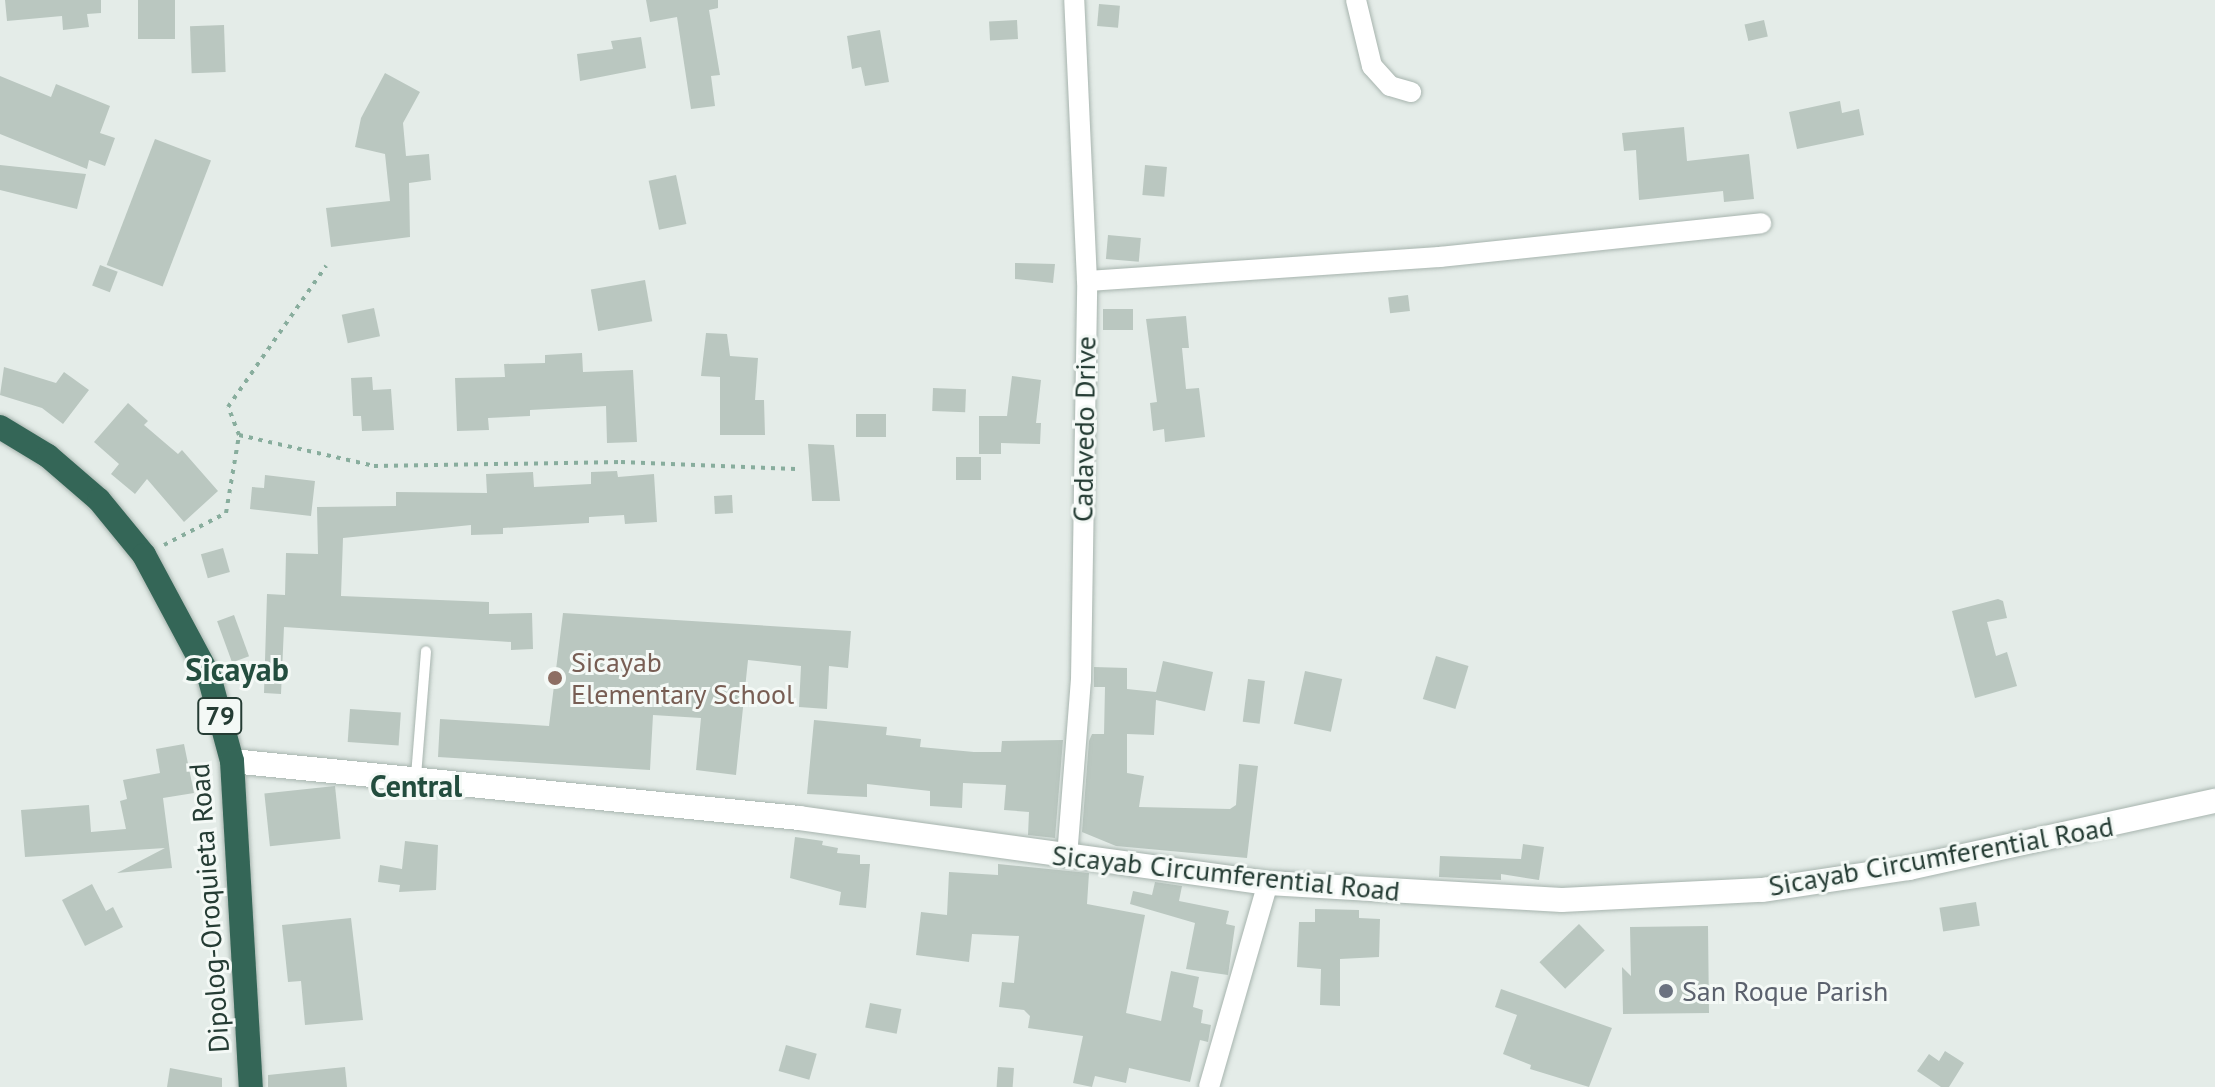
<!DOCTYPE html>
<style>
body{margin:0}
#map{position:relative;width:2215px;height:1087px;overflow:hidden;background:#e4ece8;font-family:"PT Sans",sans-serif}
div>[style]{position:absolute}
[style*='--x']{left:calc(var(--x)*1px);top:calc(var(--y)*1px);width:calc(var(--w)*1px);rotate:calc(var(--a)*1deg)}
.building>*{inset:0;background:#bac7c0;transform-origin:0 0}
.path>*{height:4px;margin-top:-2px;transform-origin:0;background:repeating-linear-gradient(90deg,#88ad9d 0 4px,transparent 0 10px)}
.roads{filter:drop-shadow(0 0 2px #a7b4ae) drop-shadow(0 0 2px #a7b4ae)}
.lane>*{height:10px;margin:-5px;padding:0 5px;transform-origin:5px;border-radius:5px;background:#fff}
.street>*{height:20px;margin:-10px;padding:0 10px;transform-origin:10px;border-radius:10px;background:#fff}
.secondary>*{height:24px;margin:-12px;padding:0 12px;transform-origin:12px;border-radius:12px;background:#fff}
.highway>*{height:24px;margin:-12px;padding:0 12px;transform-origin:12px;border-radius:12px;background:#346657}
.dots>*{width:22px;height:22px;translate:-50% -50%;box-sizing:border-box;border:4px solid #f4f9f6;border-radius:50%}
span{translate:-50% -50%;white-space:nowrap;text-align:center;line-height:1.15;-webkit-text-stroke:6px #f4f9f6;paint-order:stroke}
.shield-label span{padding:2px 6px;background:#f4f9f6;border:2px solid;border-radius:6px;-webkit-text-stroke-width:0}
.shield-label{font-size:26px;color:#253c34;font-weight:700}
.street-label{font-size:28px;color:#253c34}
.education-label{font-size:28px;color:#785e54}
.left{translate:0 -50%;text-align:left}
.worship-label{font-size:28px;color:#5b616d}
.neighbourhood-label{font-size:30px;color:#234d3e;font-weight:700}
.quarter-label{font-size:32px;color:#234d3e;font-weight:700}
</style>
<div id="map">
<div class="building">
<div style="clip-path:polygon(5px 0,101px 0,101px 13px,87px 14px,89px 27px,63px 30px,62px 16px,7px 21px)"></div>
<div style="left:138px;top:0;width:37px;height:39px"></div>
<div style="clip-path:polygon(646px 0,718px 0,718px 8px,709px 10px,720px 75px,711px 76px,715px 106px,691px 109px,677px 17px,650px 22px)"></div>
<div style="left:1099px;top:4px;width:21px;height:22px;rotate:5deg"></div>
<div style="left:1017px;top:20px;width:19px;height:28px;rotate:87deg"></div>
<div style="left:1764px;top:20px;width:17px;height:20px;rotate:77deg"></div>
<div style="left:224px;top:25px;width:47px;height:34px;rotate:88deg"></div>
<div style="clip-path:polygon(880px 30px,889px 82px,865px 86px,861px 67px,852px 69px,847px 36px)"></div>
<div style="clip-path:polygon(641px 37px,646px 68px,580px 81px,577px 54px,613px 49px,611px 41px)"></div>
<div style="clip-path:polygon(385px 73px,420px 92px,403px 123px,406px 156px,429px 154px,431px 180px,409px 183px,410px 237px,331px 247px,326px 208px,390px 201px,385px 154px,355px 147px,361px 118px)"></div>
<div style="clip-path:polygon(0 76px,51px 97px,56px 84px,110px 106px,100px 133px,115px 138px,105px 166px,89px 160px,87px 169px,0 134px)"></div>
<div style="clip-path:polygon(1840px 101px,1842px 113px,1859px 109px,1864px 135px,1797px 149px,1789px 112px)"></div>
<div style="clip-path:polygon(1684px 127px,1687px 161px,1749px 154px,1754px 199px,1724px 202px,1723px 191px,1639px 200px,1636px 150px,1624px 151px,1622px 133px)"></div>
<div style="left:155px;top:139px;width:60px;height:135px;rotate:21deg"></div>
<div style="clip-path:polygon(0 165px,86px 174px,77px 209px,0 190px)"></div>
<div style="left:1145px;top:165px;width:22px;height:30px;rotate:5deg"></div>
<div style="left:676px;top:175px;width:50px;height:28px;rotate:78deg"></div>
<div style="left:1108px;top:235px;width:33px;height:24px;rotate:5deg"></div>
<div style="clip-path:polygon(1015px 263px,1055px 264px,1053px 283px,1015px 279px)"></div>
<div style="left:100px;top:265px;width:19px;height:22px;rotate:21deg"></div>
<div style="left:645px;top:280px;width:42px;height:55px;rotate:80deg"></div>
<div style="left:1408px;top:295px;width:16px;height:20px;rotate:83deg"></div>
<div style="left:374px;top:308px;width:29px;height:33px;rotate:78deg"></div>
<div style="left:1103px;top:309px;width:30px;height:21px"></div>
<div style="clip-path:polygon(1186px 316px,1189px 348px,1182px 348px,1186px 389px,1199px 388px,1205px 437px,1165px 442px,1164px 429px,1153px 431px,1150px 403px,1157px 402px,1146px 319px)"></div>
<div style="clip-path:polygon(706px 333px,727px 334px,730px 356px,758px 358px,755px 400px,764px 400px,765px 435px,720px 435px,720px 377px,701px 376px)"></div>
<div style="clip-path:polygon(582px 353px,583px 372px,633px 370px,637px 442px,607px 443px,606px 406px,530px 410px,530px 416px,488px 418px,489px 430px,457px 431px,455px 378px,505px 377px,504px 364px,545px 363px,545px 355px)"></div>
<div style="clip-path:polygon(4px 367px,56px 383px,64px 372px,89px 390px,63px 424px,42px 408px,0 395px)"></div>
<div style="clip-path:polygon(1012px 376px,1041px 380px,1036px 423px,1041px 423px,1040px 444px,1001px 443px,1001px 454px,979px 454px,979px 416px,1007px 416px)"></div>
<div style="clip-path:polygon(372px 377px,373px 390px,391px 389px,394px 430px,362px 431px,361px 416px,353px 416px,351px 378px)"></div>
<div style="left:933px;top:388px;width:33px;height:23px;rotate:2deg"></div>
<div style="clip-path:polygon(128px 403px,148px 421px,144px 425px,178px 454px,182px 450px,218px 491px,184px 522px,147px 479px,135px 494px,111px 474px,119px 464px,94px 442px)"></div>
<div style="left:856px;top:414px;width:30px;height:23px"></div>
<div style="clip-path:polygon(808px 444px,834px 445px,840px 501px,812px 501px)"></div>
<div style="left:956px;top:457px;width:25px;height:23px"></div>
<div style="clip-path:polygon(617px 471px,618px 477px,654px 474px,657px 522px,625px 524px,624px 515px,589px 517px,589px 523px,503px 528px,503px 534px,471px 535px,471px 525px,343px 538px,341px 596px,489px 602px,489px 614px,532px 613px,533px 649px,511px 650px,511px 642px,284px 627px,281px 694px,264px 693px,267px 594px,285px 595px,286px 553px,318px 554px,317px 507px,396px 506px,396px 492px,487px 493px,486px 474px,533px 472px,534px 487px,591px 484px,591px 472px)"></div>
<div style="clip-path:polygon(265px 475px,315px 481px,311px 516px,250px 509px,252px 487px,264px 488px)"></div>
<div style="left:732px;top:495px;width:18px;height:18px;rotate:87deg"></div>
<div style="left:223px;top:548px;width:25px;height:23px;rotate:74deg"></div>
<div style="clip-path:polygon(1998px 599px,2003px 601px,2007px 618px,1987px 622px,1996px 656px,2007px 652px,2017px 686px,1975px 698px,1952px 611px)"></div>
<div style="clip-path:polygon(563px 613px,851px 631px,848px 668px,829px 666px,827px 709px,799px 707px,801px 666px,748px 660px,736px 775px,696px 770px,701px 718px,653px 715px,650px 770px,438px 757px,440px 719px,549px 726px)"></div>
<div style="left:234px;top:615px;width:44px;height:18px;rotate:70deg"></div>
<div style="left:1436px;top:656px;width:34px;height:45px;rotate:17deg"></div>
<div style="clip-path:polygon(1163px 661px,1213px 672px,1205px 711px,1156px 700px,1154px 735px,1127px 734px,1127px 773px,1144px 776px,1139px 807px,1230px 809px,1236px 805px,1239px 764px,1258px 766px,1247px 858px,1116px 846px,1082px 832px,1089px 741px,1092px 734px,1104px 734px,1105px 687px,1094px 687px,1094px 667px,1127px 668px,1127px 689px,1156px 692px)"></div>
<div style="left:1305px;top:671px;width:38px;height:54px;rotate:12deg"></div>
<div style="left:1248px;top:679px;width:17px;height:43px;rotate:7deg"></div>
<div style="left:350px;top:709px;width:51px;height:33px;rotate:4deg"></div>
<div style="clip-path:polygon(814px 720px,887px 727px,886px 735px,921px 739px,920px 747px,974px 752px,1001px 752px,1002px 741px,1063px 740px,1055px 838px,1028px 835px,1029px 812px,1004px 810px,1006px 785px,963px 783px,962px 808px,930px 806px,930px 791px,867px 784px,867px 797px,807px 794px)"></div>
<div style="clip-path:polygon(184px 744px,194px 793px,163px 798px,172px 868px,117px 873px,165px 848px,25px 857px,21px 810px,89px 805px,91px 832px,126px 829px,120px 801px,127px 799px,123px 780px,160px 773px,156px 749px)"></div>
<div style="left:335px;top:786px;width:53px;height:71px;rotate:84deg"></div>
<div style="clip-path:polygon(795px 837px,823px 841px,822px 845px,838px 848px,837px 853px,860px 855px,860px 864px,870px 864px,866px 908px,839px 905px,841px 892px,790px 878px)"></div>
<div style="clip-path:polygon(405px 841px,438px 845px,436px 890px,399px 892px,400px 885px,378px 882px,380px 865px,402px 869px)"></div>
<div style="clip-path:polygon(1523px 844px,1544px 847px,1539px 880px,1501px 874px,1501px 880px,1439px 877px,1440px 856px,1521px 859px)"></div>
<div style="clip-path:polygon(998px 864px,1089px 873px,1087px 904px,1145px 915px,1126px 1013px,1161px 1021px,1171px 971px,1199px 977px,1193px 1007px,1203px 1010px,1201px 1023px,1211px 1025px,1208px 1042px,1200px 1040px,1190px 1082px,1129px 1068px,1126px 1083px,1095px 1076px,1092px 1087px,1073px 1083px,1083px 1036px,1028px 1028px,1030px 1016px,1024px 1010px,999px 1007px,1002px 982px,1014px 983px,1019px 936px,972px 934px,969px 962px,916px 955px,921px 912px,947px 915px,949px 872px,998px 875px)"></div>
<div style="clip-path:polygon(1155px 882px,1182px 886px,1179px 901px,1229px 911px,1226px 924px,1235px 926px,1228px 975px,1186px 969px,1195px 923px,1130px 904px,1133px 891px,1152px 895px)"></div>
<div style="clip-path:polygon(92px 884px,106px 911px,113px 907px,123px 927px,85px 946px,62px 900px)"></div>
<div style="left:1976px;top:902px;width:24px;height:37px;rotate:81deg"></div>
<div style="clip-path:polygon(1315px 909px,1359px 910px,1359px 918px,1380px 919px,1379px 957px,1340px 959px,1340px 1006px,1320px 1005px,1321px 969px,1297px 967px,1299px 922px,1315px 922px)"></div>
<div style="clip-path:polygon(351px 918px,363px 1020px,305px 1025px,301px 981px,288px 982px,282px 925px)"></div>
<div style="left:1579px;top:924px;width:37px;height:55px;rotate:46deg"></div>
<div style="clip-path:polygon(1708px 926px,1709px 1013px,1623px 1014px,1622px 967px,1631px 976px,1630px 927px)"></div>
<div style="clip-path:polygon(1501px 989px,1612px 1028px,1589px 1087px,1530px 1069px,1531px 1065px,1503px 1054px,1517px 1015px,1495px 1007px)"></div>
<div style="left:870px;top:1003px;width:32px;height:25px;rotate:11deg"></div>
<div style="left:786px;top:1045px;width:32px;height:27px;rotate:16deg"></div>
<div style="clip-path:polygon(1945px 1051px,1964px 1063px,1949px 1087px,1941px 1087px,1917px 1071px,1929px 1054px,1939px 1061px)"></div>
<div style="clip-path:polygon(345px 1067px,347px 1087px,268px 1087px,268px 1075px)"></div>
<div style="left:998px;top:1067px;width:16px;height:20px;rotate:4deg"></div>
<div style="clip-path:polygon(170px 1068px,222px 1078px,222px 1087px,167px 1087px)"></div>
</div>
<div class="path">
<div style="--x:239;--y:435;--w:30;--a:-111"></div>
<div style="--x:228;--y:407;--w:172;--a:-55.2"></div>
<div style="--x:164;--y:545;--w:70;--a:-27.3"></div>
<div style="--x:226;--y:513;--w:79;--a:-80.5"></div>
<div style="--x:239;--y:435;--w:139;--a:12.9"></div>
<div style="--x:374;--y:466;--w:247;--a:-0.9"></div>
<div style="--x:621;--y:462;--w:175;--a:2.3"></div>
</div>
<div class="roads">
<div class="lane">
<div style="--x:416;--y:776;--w:125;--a:-85.4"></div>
</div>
<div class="street">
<div style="--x:1356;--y:0;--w:68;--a:76.4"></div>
<div style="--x:1372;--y:66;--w:27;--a:48"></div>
<div style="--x:1390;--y:86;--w:22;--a:16"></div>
<div style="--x:1087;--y:281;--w:354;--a:-3.9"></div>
<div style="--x:1440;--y:257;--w:323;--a:-6"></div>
<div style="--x:1067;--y:857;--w:178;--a:-85.5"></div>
<div style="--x:1081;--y:680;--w:399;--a:-89.1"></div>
<div style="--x:1087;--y:281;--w:281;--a:-92.6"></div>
<div style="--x:1209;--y:1087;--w:212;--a:-73.9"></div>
</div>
<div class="secondary">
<div style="--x:232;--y:761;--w:570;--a:5.74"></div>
<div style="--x:799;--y:818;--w:473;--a:7.9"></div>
<div style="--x:1268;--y:883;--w:294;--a:3.3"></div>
<div style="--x:1562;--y:900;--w:200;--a:-2.9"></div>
<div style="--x:1762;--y:890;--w:149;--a:-8.5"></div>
<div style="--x:1909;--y:868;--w:313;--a:-12.4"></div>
</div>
<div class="highway">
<div style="--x:0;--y:427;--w:56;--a:31.1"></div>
<div style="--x:48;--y:456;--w:67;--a:40.8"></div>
<div style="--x:99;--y:500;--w:71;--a:50.7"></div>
<div style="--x:144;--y:555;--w:137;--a:61.8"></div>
<div style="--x:209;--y:676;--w:88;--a:74.9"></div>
<div style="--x:232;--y:761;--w:327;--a:86.7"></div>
</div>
</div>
<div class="dots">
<div style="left:555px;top:678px;background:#8d6e63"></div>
<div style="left:1666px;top:991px;background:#6b7280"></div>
</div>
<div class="shield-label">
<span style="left:220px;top:716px">79</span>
</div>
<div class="street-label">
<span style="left:1084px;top:429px;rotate:-89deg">Cadavedo Drive</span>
<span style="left:1941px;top:856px;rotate:-10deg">Sicayab Circumferential Road</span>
<span style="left:1226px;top:873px;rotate:6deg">Sicayab Circumferential Road</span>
<span style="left:209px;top:908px;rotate:-94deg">Dipolog-Oroquieta Road</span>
</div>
<div class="education-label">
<span class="left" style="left:571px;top:678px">Sicayab<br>Elementary School</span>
</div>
<div class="worship-label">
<span class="left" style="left:1682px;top:991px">San Roque Parish</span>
</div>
<div class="neighbourhood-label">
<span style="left:416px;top:786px">Central</span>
</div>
<div class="quarter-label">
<span style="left:237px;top:669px">Sicayab</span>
</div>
</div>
